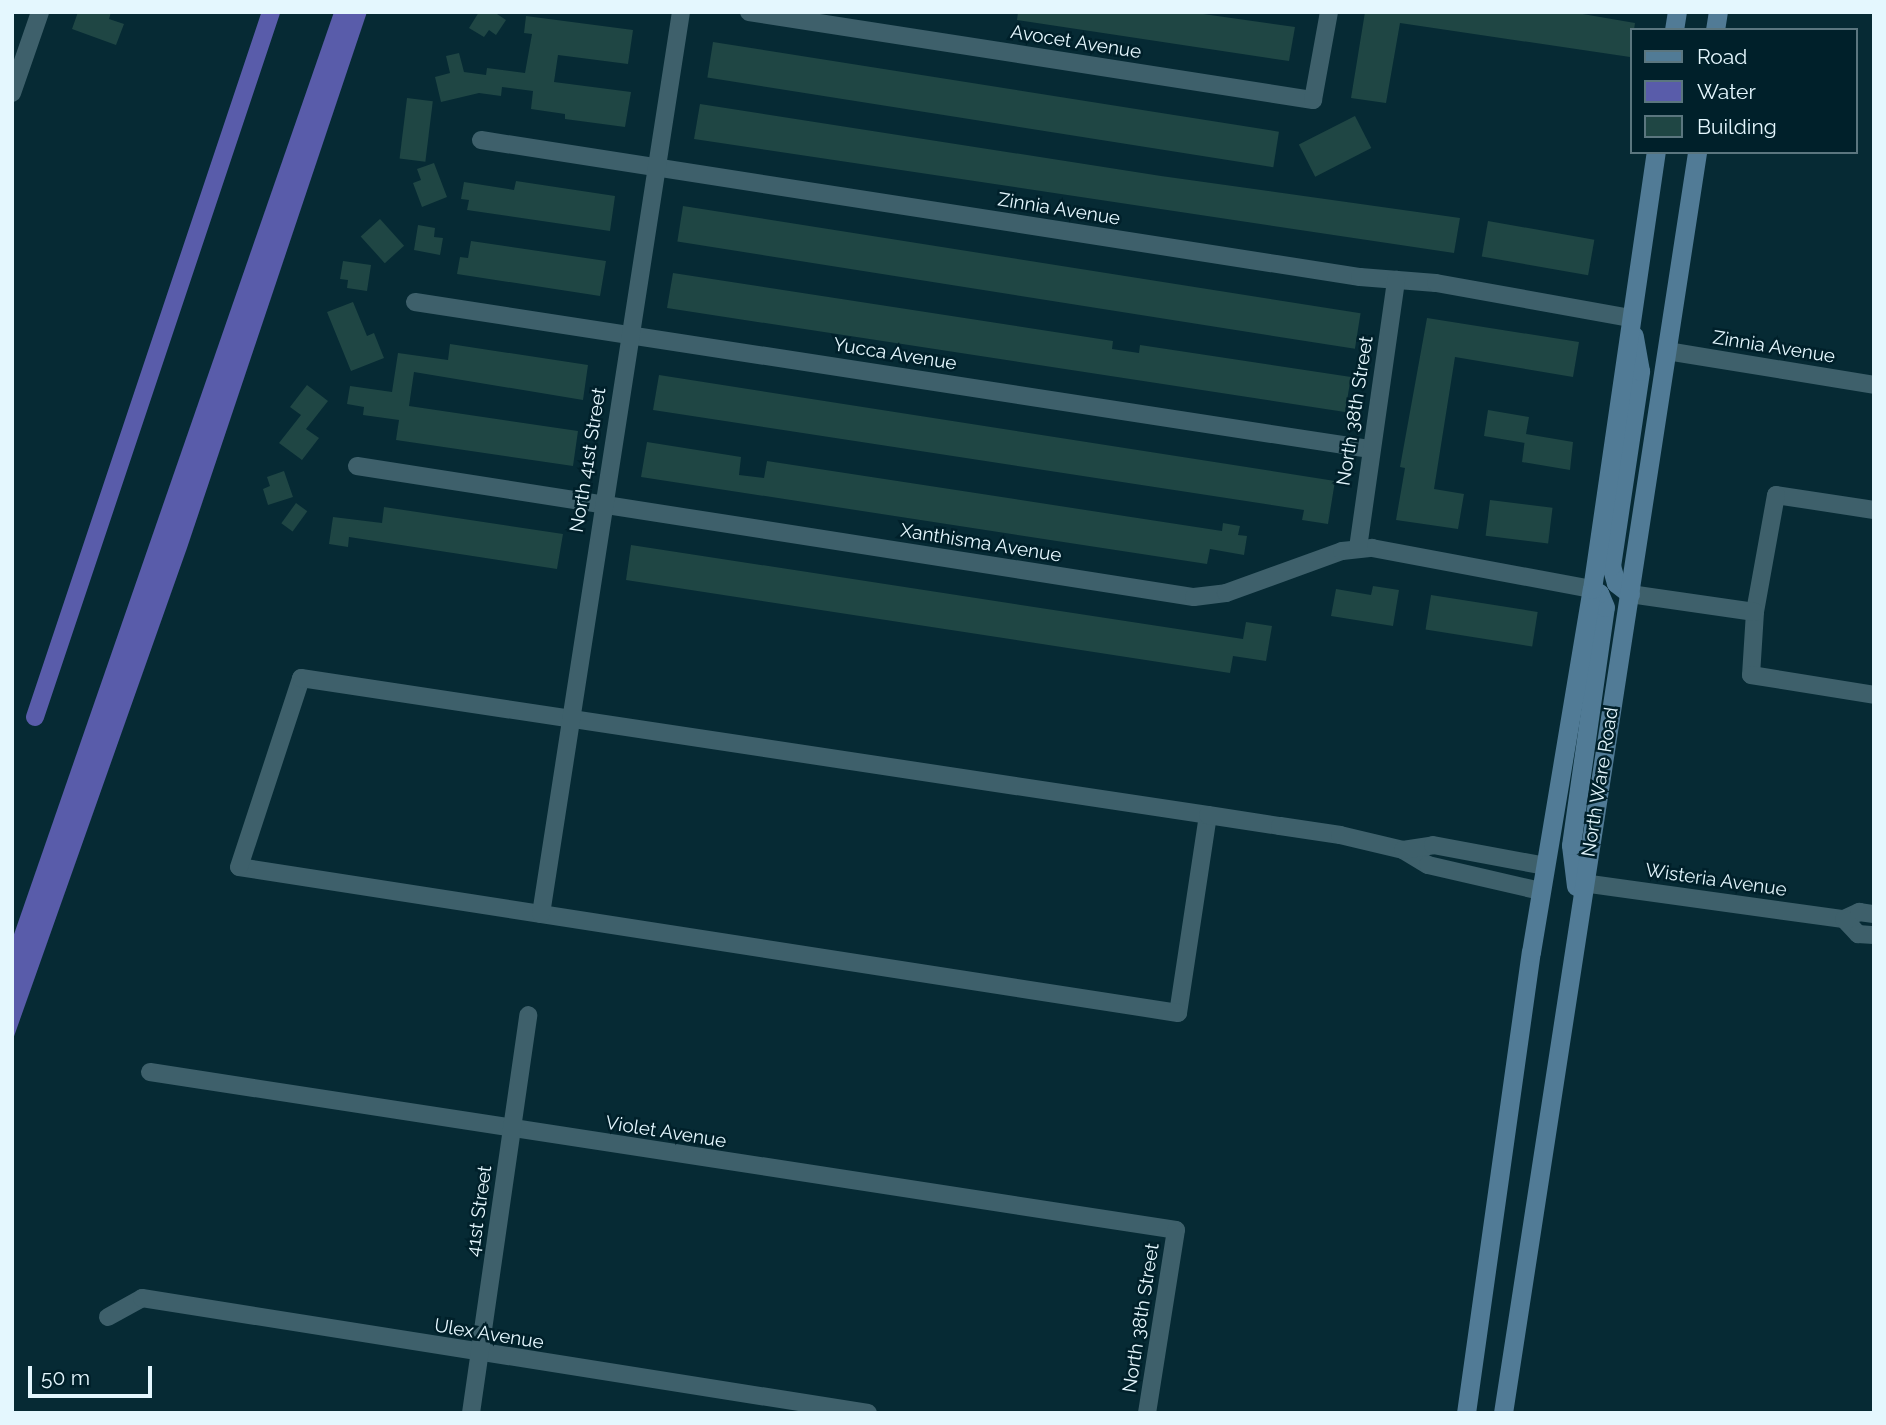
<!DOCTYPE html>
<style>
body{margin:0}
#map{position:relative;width:1886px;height:1425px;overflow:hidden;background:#062a34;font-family:Raleway,sans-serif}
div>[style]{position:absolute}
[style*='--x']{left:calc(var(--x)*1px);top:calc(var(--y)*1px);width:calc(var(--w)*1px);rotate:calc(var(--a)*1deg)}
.water>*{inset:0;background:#595caa}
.canal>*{height:18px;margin:-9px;padding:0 9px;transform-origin:9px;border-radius:9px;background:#595caa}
.building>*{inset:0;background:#1f4644;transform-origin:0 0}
.minor>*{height:18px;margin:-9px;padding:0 9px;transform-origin:9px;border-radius:9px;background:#3e606b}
.secondary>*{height:19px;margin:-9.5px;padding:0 9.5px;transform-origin:9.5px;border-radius:9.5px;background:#517b96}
span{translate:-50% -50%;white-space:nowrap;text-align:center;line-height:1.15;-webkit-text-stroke:5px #00202a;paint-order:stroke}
.street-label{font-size:19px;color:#e4f7fe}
.frame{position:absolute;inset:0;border:14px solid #e4f7fe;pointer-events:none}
.legend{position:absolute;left:1630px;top:28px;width:228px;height:126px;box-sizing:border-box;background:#00202a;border:2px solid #5b767f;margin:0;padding:9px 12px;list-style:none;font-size:21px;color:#e4f7fe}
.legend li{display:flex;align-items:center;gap:14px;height:35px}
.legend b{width:35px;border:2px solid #5b767f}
.scale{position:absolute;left:28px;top:1366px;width:124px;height:32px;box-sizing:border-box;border:4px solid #e4f7fe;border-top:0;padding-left:9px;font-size:21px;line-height:24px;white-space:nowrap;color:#e4f7fe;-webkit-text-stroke:5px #00202a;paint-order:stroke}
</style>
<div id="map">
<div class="water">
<div style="clip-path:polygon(334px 12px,367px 12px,187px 548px,12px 1042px,12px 940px)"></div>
</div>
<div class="canal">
<div style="--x:35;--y:717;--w:743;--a:-71.49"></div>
</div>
<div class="building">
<div style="clip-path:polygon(78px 12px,111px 12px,109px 19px,124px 24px,116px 45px,72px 29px)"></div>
<div style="clip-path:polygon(479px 12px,494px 12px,506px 20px,496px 35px,489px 30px,484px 37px,469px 28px)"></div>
<div style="clip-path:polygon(1018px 12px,1189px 12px,1295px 27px,1289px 61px,1017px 20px)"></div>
<div style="clip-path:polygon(1365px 12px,1571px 12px,1635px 23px,1630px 57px,1400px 23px,1386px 103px,1351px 98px)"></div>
<div style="clip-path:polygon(526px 16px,633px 30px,628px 64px,558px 55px,554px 82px,631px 92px,625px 127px,565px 119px,565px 114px,531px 109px,533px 91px,502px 87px,501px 96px,479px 93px,441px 102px,435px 77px,450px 73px,446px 56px,459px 53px,464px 72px,486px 75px,487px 68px,525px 73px,532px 34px,524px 33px)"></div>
<div style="left:713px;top:42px;width:573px;height:36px;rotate:9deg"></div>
<div style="left:407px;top:98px;width:26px;height:61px;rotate:7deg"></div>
<div style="clip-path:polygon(700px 104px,1161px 176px,1460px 218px,1454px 253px,694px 139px)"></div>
<div style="left:1355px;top:116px;width:36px;height:63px;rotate:63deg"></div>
<div style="clip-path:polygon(434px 163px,447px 197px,422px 207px,413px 183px,421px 180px,417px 169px)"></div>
<div style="clip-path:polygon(516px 181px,615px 196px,610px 231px,467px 210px,469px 200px,461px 199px,464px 182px,514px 190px)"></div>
<div style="left:683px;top:206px;width:686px;height:36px;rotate:9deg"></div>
<div style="left:380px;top:219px;width:36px;height:26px;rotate:48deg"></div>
<div style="left:1488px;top:221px;width:108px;height:36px;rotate:10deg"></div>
<div style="clip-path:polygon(418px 225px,435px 228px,434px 237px,443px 238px,440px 255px,414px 250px)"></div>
<div style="clip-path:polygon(471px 241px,606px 261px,600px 296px,457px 274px,460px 257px,468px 258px)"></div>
<div style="clip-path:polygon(343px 261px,371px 265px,367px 291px,347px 288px,348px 280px,340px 279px)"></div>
<div style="clip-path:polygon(673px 273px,1113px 341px,1112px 349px,1139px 353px,1140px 345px,1351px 377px,1345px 412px,667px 308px)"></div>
<div style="clip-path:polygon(353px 302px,367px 336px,374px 333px,384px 358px,351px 371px,327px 312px)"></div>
<div style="clip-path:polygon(1427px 318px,1579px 342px,1573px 377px,1455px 357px,1434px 489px,1464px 494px,1458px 529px,1396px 520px,1405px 468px,1400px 467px)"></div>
<div style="clip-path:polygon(450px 344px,588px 365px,583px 400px,414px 372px,409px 406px,578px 431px,573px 466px,396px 440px,399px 420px,363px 415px,364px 407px,347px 404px,350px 386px,392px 392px,398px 353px,448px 360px)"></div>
<div style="clip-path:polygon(659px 375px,1335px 481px,1328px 524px,1302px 520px,1304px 510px,653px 410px)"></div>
<div style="clip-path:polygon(307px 385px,328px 401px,306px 429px,319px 438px,302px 460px,279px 443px,301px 415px,290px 407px)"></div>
<div style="clip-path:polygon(1488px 410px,1529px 417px,1526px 434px,1573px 442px,1570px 470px,1522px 462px,1525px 439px,1525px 443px,1484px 436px)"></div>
<div style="clip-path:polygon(647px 442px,741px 457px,739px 475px,764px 478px,767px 461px,1222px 531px,1223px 523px,1240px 526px,1238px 535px,1247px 536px,1244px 555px,1210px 549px,1207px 564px,641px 477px)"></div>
<div style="clip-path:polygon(284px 471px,293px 497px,268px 505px,263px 489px,270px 486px,267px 477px)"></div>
<div style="left:1490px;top:500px;width:63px;height:36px;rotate:7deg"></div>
<div style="left:296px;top:503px;width:14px;height:25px;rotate:36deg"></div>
<div style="clip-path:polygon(384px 507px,563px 534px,557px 569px,349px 537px,348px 547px,329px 544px,333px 517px,382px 523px)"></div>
<div style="clip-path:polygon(631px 545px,1243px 639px,1246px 622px,1272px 626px,1266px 661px,1233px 656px,1230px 673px,626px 580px)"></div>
<div style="clip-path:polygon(1373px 586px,1399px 590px,1393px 626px,1331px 616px,1336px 589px,1371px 595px)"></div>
<div style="left:1431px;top:595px;width:108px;height:35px;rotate:9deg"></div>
</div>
<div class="minor">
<div style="--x:749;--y:12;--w:571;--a:8.87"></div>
<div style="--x:1313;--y:100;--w:89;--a:-79.7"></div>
<div style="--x:12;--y:93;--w:86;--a:-70.9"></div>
<div style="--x:481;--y:140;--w:890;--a:8.86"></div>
<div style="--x:1360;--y:277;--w:76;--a:4.5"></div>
<div style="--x:1436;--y:283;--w:198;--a:10.2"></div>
<div style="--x:415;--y:302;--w:965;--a:8.76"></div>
<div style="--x:1667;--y:351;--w:210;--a:9.3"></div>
<div style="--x:357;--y:466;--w:847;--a:8.9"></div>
<div style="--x:1194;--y:597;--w:32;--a:-7"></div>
<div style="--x:1226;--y:593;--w:123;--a:-19.9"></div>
<div style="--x:1342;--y:551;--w:30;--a:-6"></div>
<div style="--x:1372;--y:548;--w:224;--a:10.6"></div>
<div style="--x:1874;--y:510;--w:99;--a:-171.3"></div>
<div style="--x:1776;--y:495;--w:119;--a:100.2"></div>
<div style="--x:1755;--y:612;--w:63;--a:93.6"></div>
<div style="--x:1751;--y:675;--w:125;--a:9.2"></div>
<div style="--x:1358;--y:548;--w:271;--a:-81.9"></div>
<div style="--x:1630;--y:594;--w:126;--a:8.2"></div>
<div style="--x:1208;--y:815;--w:200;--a:98.6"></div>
<div style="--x:1178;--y:1013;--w:950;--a:-171.16"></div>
<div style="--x:239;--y:867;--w:199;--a:-71.8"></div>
<div style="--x:301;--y:678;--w:917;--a:8.59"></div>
<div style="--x:1208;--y:815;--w:73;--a:8.7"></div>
<div style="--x:1280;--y:826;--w:61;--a:8.5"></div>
<div style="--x:1340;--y:835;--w:65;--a:13.4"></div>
<div style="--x:1403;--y:850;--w:29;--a:31"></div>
<div style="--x:1428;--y:865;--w:116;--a:13"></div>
<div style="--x:1403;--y:850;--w:30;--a:-9"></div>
<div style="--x:1433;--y:845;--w:114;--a:10.6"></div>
<div style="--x:1583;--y:883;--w:263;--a:7.9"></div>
<div style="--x:1844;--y:919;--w:17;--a:-25"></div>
<div style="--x:1859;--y:912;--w:15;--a:8"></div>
<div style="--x:541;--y:914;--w:913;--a:-81.18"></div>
<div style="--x:1844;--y:919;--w:21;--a:47"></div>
<div style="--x:1858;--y:934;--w:16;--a:4"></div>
<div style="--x:150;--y:1072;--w:1038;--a:8.75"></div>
<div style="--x:1176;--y:1230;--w:185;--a:99"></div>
<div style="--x:108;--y:1317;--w:39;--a:-29"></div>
<div style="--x:142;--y:1298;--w:735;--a:9"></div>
<div style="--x:471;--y:1413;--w:402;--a:-81.8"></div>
</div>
<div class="secondary">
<div style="--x:1674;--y:30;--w:18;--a:-81"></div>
<div style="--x:1715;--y:30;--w:18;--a:-81"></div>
<div style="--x:1630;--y:594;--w:18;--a:-142"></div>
<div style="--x:1616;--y:583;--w:18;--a:-106"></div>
<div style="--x:1611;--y:566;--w:197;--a:-81.5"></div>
<div style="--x:1640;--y:371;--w:36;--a:-100"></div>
<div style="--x:1576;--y:886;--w:41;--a:-97"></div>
<div style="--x:1571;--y:845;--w:240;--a:-81.9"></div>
<div style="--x:1605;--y:607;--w:15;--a:-113"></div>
<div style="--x:1599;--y:593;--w:8;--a:-150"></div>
<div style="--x:1466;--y:1413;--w:466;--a:-82"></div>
<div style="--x:1531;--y:952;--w:368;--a:-80.5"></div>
<div style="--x:1592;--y:589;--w:442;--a:-81.7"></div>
<div style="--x:1503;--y:1413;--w:1276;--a:-81.25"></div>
</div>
<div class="street-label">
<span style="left:1076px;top:42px;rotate:9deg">Avocet Avenue</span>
<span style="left:1059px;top:209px;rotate:9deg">Zinnia Avenue</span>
<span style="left:1774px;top:347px;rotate:9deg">Zinnia Avenue</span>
<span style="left:895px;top:354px;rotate:9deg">Yucca Avenue</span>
<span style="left:1355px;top:411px;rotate:-81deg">North 38th Street</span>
<span style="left:588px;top:460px;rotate:-81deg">North 41st Street</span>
<span style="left:981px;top:543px;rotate:9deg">Xanthisma Avenue</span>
<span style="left:1600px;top:782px;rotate:-81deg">North Ware Road</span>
<span style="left:1716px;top:880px;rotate:8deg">Wisteria Avenue</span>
<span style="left:666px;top:1132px;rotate:9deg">Violet Avenue</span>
<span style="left:479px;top:1211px;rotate:-82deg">41st Street</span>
<span style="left:1141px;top:1318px;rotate:-81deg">North 38th Street</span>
<span style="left:489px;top:1334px;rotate:9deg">Ulex Avenue</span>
</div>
<div class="frame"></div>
<ul class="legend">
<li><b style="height:9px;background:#517b96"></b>Road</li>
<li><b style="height:19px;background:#595caa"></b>Water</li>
<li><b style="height:19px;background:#1f4644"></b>Building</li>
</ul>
<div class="scale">50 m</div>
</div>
